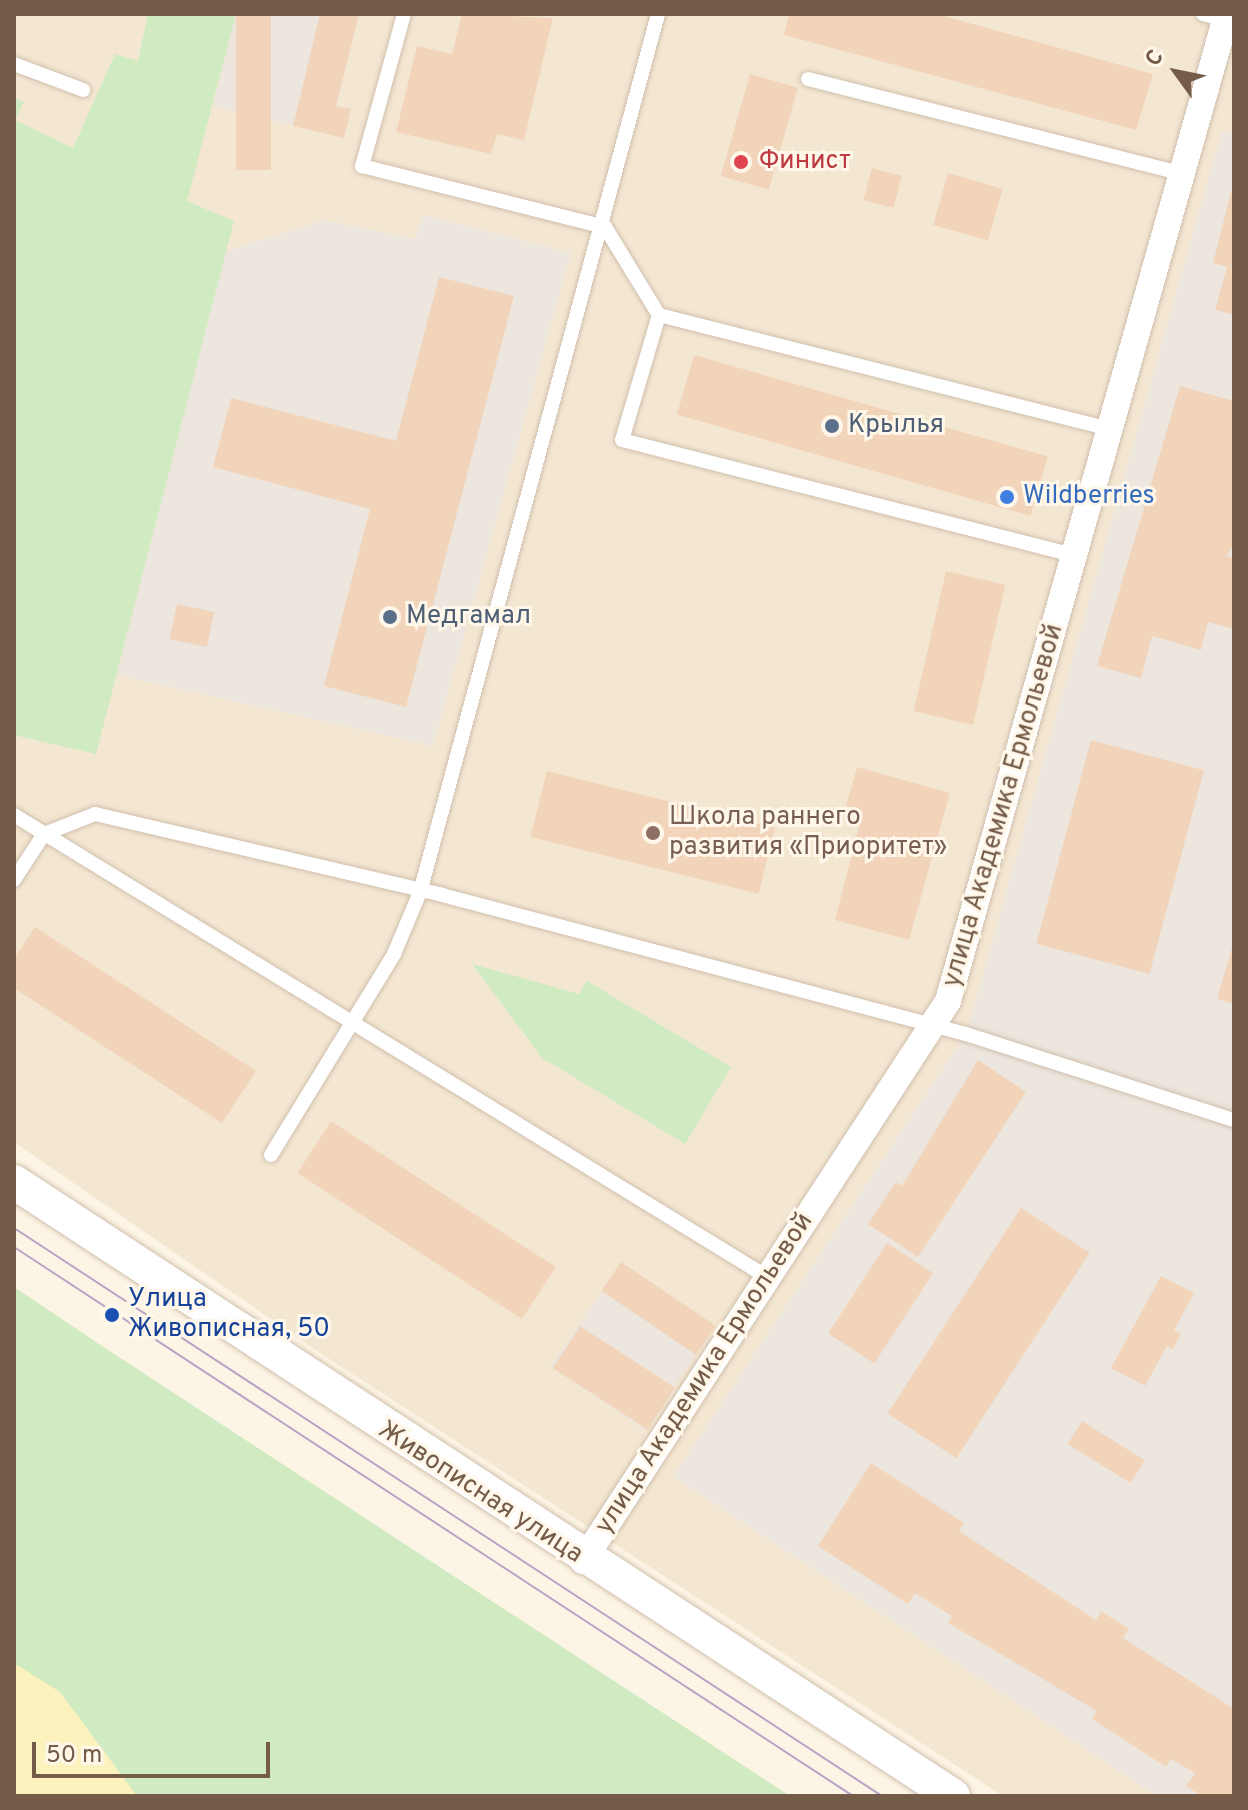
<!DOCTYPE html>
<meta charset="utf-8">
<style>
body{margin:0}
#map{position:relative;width:1248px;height:1810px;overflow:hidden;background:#fcf4e4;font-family:Overpass,sans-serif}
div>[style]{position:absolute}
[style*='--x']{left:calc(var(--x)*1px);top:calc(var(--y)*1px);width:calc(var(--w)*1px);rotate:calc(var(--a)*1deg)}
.residential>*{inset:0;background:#f4e7d2}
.industrial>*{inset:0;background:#ece6de;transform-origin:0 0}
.green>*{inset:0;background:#d0eac2}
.sand>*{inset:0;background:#fcf2be}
.building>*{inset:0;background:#f2d4bb;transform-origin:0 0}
.roads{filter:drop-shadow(0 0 2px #d0bfad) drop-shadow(0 0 2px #d0bfad)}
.service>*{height:14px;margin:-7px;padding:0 7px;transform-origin:7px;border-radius:7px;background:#fff}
.minor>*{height:26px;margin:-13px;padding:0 13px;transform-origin:13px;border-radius:13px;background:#fff}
.tertiary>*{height:34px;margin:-17px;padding:0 17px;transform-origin:17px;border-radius:17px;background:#fff}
.tram>*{height:2px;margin:-1px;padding:0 1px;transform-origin:1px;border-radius:1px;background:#b8a2c6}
.dots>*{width:22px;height:22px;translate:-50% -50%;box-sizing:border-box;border:4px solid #fff8ea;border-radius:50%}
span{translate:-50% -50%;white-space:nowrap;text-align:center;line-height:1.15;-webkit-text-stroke:6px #fff8ea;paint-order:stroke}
.health-label{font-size:26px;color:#be3a42}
.left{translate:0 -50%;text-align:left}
.service-label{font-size:26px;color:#4e5e75}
.shop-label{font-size:26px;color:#366cbe}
.street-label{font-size:26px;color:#755c49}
.education-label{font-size:26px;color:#785e54}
.transit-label{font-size:26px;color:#164399}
.frame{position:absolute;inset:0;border:16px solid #755c49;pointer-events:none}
.north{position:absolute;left:1136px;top:32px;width:80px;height:80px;-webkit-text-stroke:6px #fff8ea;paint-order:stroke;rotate:303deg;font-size:22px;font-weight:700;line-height:32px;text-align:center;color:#755c49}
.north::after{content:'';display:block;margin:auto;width:28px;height:36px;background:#755c49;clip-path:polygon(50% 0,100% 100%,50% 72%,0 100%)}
.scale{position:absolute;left:32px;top:1742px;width:238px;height:36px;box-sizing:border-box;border:4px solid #755c49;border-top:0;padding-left:10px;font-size:24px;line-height:28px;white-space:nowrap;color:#755c49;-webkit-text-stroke:6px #fff8ea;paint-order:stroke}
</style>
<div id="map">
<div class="residential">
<div style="clip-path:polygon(14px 14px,1234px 14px,1234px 1796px,1003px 1796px,320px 1353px,14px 1142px)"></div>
</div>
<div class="industrial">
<div style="clip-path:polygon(236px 14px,359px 14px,337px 105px,351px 109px,344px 138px,213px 106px)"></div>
<div style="clip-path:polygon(1222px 131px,1234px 134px,1234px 1796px,1156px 1796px,673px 1476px,966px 1034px)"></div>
<div style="clip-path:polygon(423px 215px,571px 253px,433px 746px,117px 675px,226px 251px,324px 220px,415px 239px)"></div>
<div style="left:621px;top:1262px;width:114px;height:126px;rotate:34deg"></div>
</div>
<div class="green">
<div style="clip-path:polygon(148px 14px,236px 14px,187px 201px,234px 221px,96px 754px,14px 735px,14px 97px,24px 102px,15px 120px,73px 148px,115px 54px,138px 61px)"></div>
<div style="clip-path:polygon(472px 964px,579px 994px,587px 981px,731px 1067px,685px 1144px,542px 1058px)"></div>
<div style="clip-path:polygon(14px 1287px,105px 1348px,790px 1796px,14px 1796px)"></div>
</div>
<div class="sand">
<div style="clip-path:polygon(14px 1663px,60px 1692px,137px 1796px,14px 1796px)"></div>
</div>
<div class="building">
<div style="left:236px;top:14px;width:35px;height:156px"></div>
<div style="clip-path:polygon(320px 14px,359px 14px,336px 106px,351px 109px,344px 138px,293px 126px)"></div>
<div style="clip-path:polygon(462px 14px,553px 18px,524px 140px,497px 134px,491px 154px,396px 132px,417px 46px,452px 54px)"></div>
<div style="clip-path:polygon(789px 14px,937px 14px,1153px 74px,1136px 130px,784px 35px)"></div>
<div style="left:750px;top:74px;width:50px;height:106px;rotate:16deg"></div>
<div style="left:872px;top:168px;width:31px;height:33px;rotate:15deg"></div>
<div style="left:948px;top:173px;width:57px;height:54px;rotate:16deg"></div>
<div style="clip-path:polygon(1233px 184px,1234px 308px,1232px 314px,1215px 310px,1227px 267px,1213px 263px)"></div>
<div style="clip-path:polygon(439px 277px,514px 296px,406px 707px,324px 686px,370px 509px,213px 467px,231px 398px,396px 441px)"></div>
<div style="left:694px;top:355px;width:368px;height:62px;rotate:16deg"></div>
<div style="clip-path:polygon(1180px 386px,1234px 401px,1234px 546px,1226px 556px,1234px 558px,1234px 629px,1208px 622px,1201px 650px,1152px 636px,1141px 678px,1097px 666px)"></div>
<div style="left:946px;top:571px;width:61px;height:144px;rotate:13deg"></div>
<div style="left:177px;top:604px;width:38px;height:36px;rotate:12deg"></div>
<div style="left:1091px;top:740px;width:117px;height:211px;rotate:15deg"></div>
<div style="clip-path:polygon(857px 767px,950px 793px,909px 940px,835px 920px,863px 811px,846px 806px)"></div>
<div style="left:547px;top:771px;width:235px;height:68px;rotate:14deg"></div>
<div style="clip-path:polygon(35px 927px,256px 1071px,222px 1123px,14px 988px,14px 959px)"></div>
<div style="clip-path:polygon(1233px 944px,1234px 944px,1234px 1004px,1217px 999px)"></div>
<div style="clip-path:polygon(978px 1060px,1026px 1092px,918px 1257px,868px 1224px,896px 1182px,902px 1186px)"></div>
<div style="left:331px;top:1121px;width:268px;height:62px;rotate:33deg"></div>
<div style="left:1021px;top:1208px;width:82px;height:245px;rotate:33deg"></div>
<div style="left:887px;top:1243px;width:55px;height:108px;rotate:33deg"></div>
<div style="left:621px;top:1262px;width:114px;height:35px;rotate:34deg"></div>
<div style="clip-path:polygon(1161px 1276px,1194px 1293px,1174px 1330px,1181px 1334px,1173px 1349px,1167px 1346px,1145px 1386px,1111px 1368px)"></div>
<div style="left:580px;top:1326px;width:113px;height:50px;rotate:33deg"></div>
<div style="left:1082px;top:1421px;width:74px;height:27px;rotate:32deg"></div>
<div style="clip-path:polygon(871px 1463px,964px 1523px,959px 1531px,1096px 1620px,1101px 1611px,1129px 1629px,1123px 1638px,1234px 1709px,1234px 1796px,1202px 1796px,1186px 1786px,1195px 1773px,1171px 1759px,1166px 1767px,1092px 1719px,1097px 1711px,948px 1623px,952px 1616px,915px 1593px,908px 1604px,818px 1546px)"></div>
</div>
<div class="roads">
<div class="service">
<div style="--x:404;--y:14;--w:158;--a:105.4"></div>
<div style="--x:362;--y:166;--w:251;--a:14.1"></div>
<div style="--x:605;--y:227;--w:103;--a:58.5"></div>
<div style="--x:659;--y:315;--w:466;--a:14.2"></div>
<div style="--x:1203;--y:14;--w:24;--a:15"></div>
<div style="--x:14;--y:64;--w:74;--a:20.6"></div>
<div style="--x:808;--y:79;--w:387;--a:14.2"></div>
<div style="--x:659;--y:315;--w:130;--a:106.5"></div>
<div style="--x:622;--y:440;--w:469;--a:14.3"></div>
<div style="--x:14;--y:815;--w:886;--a:31.52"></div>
<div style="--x:14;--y:880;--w:55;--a:-56.9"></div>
<div style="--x:44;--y:834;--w:55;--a:-21.4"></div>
<div style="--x:95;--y:814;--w:356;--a:13.1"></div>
<div style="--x:442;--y:895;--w:542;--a:14.86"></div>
<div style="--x:966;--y:1034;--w:281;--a:17.8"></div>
<div style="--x:271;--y:1155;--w:236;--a:-58.5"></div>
<div style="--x:394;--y:954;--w:67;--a:-67.2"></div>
<div style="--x:420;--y:892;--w:910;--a:-74.83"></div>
</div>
<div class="minor">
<div style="--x:583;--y:1561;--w:668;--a:-56.9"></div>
<div style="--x:948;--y:1001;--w:1026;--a:-74.22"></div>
</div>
<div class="tertiary">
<div style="--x:14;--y:1182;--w:1122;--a:33.18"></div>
</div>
</div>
<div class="tram">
<div style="--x:14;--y:1228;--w:1037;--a:33.2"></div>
<div style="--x:14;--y:1247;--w:1003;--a:33.2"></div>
</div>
<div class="dots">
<div style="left:741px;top:162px;background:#e0444e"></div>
<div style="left:832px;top:426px;background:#5c6f8a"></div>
<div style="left:1007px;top:497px;background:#3f7fe0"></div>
<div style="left:390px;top:617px;background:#5c6f8a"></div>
<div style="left:653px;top:833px;background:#8d6e63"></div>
<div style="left:112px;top:1315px;background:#1a4fb4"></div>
</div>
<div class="health-label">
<span class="left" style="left:759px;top:162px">Финист</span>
</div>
<div class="service-label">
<span class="left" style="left:848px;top:426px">Крылья</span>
<span class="left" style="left:406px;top:617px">Медгамал</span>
</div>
<div class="shop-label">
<span class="left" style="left:1023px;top:497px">Wildberries</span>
</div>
<div class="street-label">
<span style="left:1004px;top:806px;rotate:-74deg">улица Академика Ермольевой</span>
<span style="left:705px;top:1374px;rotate:-57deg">улица Академика Ермольевой</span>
<span style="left:480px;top:1493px;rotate:33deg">Живописная улица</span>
</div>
<div class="education-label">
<span class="left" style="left:669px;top:833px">Школа раннего<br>развития «Приоритет»</span>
</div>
<div class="transit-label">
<span class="left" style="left:128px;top:1315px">Улица<br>Живописная, 50</span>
</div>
<div class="frame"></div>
<div class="north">С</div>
<div class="scale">50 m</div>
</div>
